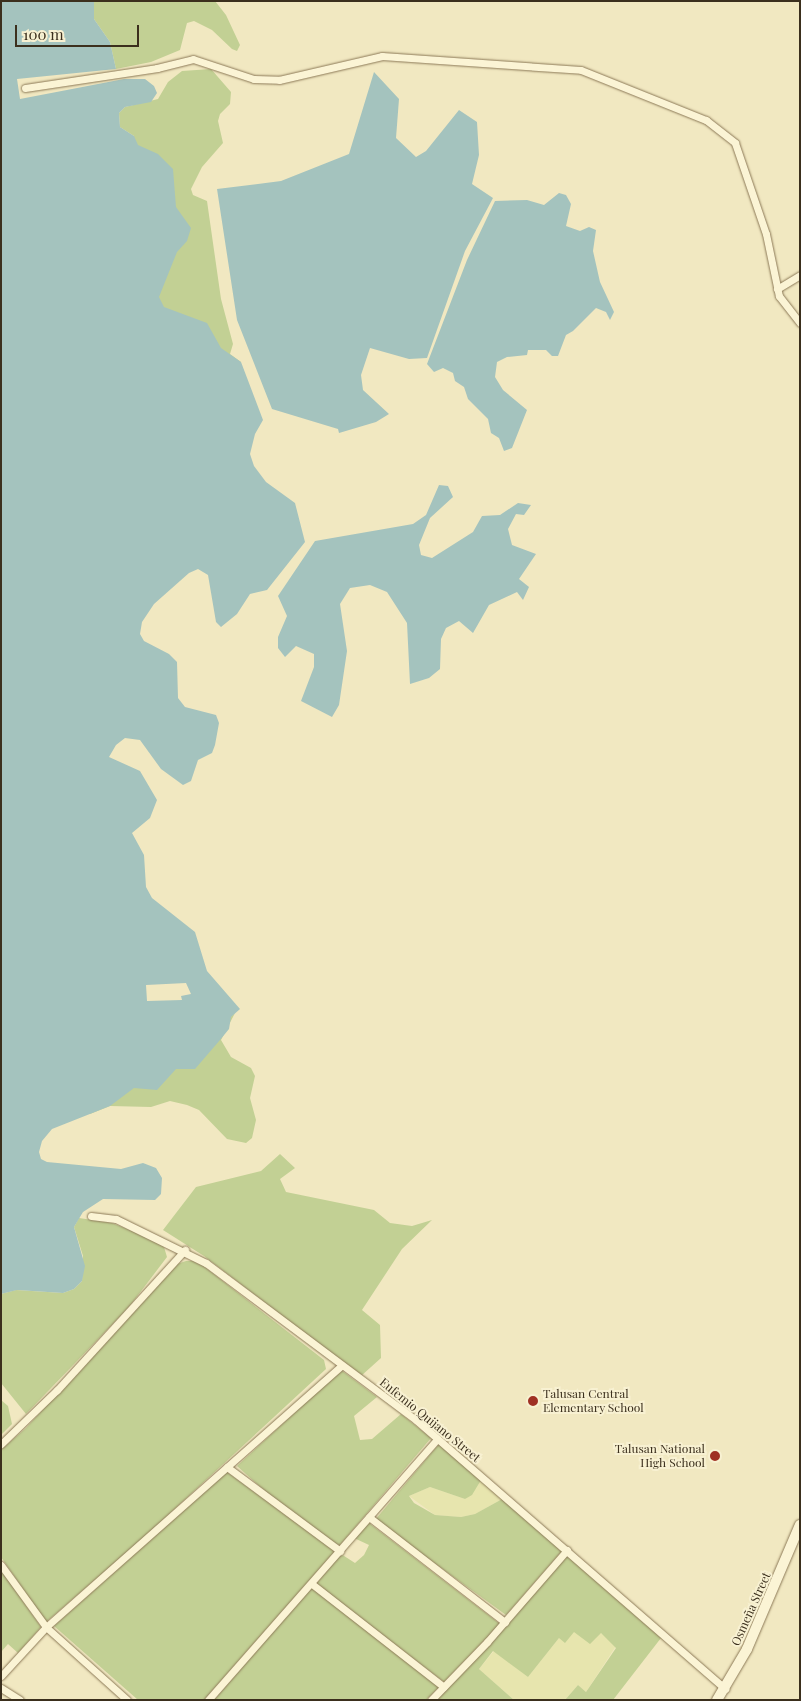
<!DOCTYPE html>
<meta charset="utf-8">
<style>
body{margin:0}
#map{position:relative;width:801px;height:1701px;overflow:hidden;background:#f1e8c1;font-family:"Playfair Display",serif}
div>[style]{position:absolute}
[style*='--x']{left:calc(var(--x)*1px);top:calc(var(--y)*1px);width:calc(var(--w)*1px);rotate:calc(var(--a)*1deg)}
.farmland>*{inset:0;background:#e7e5ae}
.green>*{inset:0;background:#c2d094}
.water>*{inset:0;background:#a4c3be}
.pier>*{inset:0;background:#f1e8c1}
.roads{filter:drop-shadow(0 0 1px #8c7957) drop-shadow(0 0 1px #8c7957)}
.minor>*{height:7px;margin:-3.5px;padding:0 3.5px;transform-origin:3.5px;border-radius:3.5px;background:#fbf4d5}
.secondary>*{height:10px;margin:-5px;padding:0 5px;transform-origin:5px;border-radius:5px;background:#fbf4d5}
.dots>*{width:14px;height:14px;translate:-50% -50%;box-sizing:border-box;border:2px solid #f8f1d2;border-radius:50%}
span{translate:-50% -50%;white-space:nowrap;text-align:center;line-height:1.15;-webkit-text-stroke:4px #f8f1d2;paint-order:stroke}
.poi-label{font-size:12px;color:#3b2f1d}
.left{translate:0 -50%;text-align:left}
.right{translate:-100% -50%;text-align:right}
.street-label{font-size:12px;color:#3b2f1d}
.frame{position:absolute;inset:0;border:2px solid #3b2f1d;pointer-events:none}
.scale{position:absolute;left:15px;top:25px;width:124px;height:22px;box-sizing:border-box;border:2px solid #3b2f1d;border-top:0;padding-left:6px;font-size:15px;line-height:18px;white-space:nowrap;color:#3b2f1d;-webkit-text-stroke:4px #f8f1d2;paint-order:stroke}
</style>
<div id="map">
<div class="farmland">
<div style="clip-path:polygon(481px 1480px,504px 1498px,475px 1514px,461px 1517px,435px 1515px,409px 1496px,430px 1487px,465px 1499px)"></div>
<div style="clip-path:polygon(574px 1631px,601px 1633px,616px 1646px,586px 1692px,578px 1685px,565px 1700px,514px 1700px,479px 1669px,494px 1651px,528px 1677px,559px 1638px)"></div>
</div>
<div class="green">
<div style="clip-path:polygon(94px 1px,215px 1px,226px 15px,240px 45px,237px 51px,232px 49px,212px 30px,194px 21px,187px 23px,180px 50px,151px 62px,116px 69px,110px 42px,94px 19px)"></div>
<div style="clip-path:polygon(211px 69px,231px 92px,230px 104px,220px 114px,218px 121px,223px 143px,202px 167px,191px 189px,193px 195px,207px 201px,221px 299px,233px 344px,230px 354px,241px 362px,113px 363px,134px 136px,120px 127px,119px 113px,125px 107px,158px 99px,168px 82px,182px 71px)"></div>
<div style="clip-path:polygon(235px 1013px,221px 1040px,231px 1057px,251px 1068px,255px 1076px,250px 1098px,256px 1120px,252px 1138px,246px 1143px,227px 1139px,199px 1110px,187px 1105px,170px 1101px,151px 1107px,110px 1106px,90px 1114px,72px 1100px,154px 1083px)"></div>
<div style="clip-path:polygon(280px 1154px,295px 1168px,280px 1179px,286px 1192px,374px 1210px,390px 1223px,412px 1226px,432px 1220px,402px 1249px,362px 1310px,380px 1325px,381px 1358px,361px 1376px,204px 1256px,163px 1230px,196px 1187px,261px 1171px)"></div>
<div style="clip-path:polygon(79px 1218px,112px 1223px,152px 1239px,164px 1247px,167px 1257px,129px 1307px,26px 1414px,1px 1383px,1px 1294px,16px 1290px,63px 1293px,74px 1289px,82px 1281px,83px 1256px,74px 1227px)"></div>
<div style="clip-path:polygon(186px 1261px,197px 1261px,324px 1360px,326px 1369px,141px 1540px,46px 1622px,1px 1557px,1px 1450px,26px 1428px,177px 1264px)"></div>
<div style="clip-path:polygon(341px 1370px,377px 1397px,354px 1416px,360px 1440px,372px 1439px,401px 1414px,431px 1438px,340px 1545px,334px 1544px,275px 1500px,237px 1466px)"></div>
<div style="clip-path:polygon(1px 1400px,8px 1406px,12px 1424px,1px 1435px)"></div>
<div style="clip-path:polygon(439px 1444px,481px 1480px,472px 1495px,465px 1499px,430px 1487px,409px 1496px,414px 1503px,435px 1515px,461px 1517px,475px 1514px,504px 1498px,562px 1551px,506px 1615px,375px 1520px)"></div>
<div style="clip-path:polygon(227px 1472px,335px 1551px,204px 1700px,138px 1700px,54px 1626px)"></div>
<div style="clip-path:polygon(369px 1523px,500px 1624px,444px 1682px,316px 1584px,341px 1554px,355px 1563px,364px 1555px,369px 1545px,354px 1538px)"></div>
<div style="clip-path:polygon(567px 1556px,661px 1638px,613px 1700px,565px 1700px,578px 1685px,586px 1692px,616px 1648px,601px 1633px,590px 1644px,574px 1632px,565px 1643px,559px 1638px,528px 1677px,493px 1651px,479px 1669px,514px 1700px,437px 1700px)"></div>
<div style="clip-path:polygon(1px 1570px,41px 1627px,18px 1653px,8px 1644px,1px 1652px)"></div>
<div style="clip-path:polygon(312px 1587px,439px 1687px,426px 1700px,214px 1700px)"></div>
</div>
<div class="water">
<div style="clip-path:polygon(1px 1px,94px 1px,94px 19px,110px 42px,116px 69px,17px 79px,20px 99px,124px 79px,145px 79px,154px 86px,157px 93px,151px 102px,125px 107px,119px 113px,120px 127px,134px 136px,138px 145px,158px 154px,173px 169px,176px 207px,191px 228px,187px 241px,177px 252px,159px 297px,164px 307px,207px 323px,221px 348px,241px 362px,263px 420px,255px 434px,250px 454px,254px 466px,266px 482px,295px 503px,305px 542px,267px 590px,250px 594px,237px 614px,221px 627px,216px 622px,208px 575px,198px 569px,189px 573px,154px 604px,142px 622px,140px 634px,144px 641px,169px 654px,177px 662px,178px 698px,185px 707px,216px 715px,219px 723px,215px 745px,212px 753px,198px 760px,191px 781px,183px 785px,161px 769px,140px 740px,125px 738px,116px 745px,109px 757px,140px 771px,157px 800px,150px 818px,132px 833px,144px 855px,146px 887px,152px 898px,195px 932px,207px 971px,240px 1009px,231px 1017px,229px 1029px,220px 1040px,195px 1069px,176px 1069px,157px 1090px,134px 1088px,110px 1106px,52px 1129px,42px 1141px,39px 1152px,41px 1159px,47px 1162px,121px 1169px,143px 1163px,156px 1168px,162px 1178px,161px 1194px,155px 1200px,103px 1199px,83px 1212px,74px 1227px,85px 1266px,82px 1281px,74px 1289px,63px 1293px,17px 1290px,1px 1294px)"></div>
<div style="clip-path:polygon(374px 72px,399px 99px,396px 138px,416px 157px,426px 151px,459px 110px,477px 122px,479px 155px,472px 184px,493px 198px,465px 251px,427px 358px,409px 359px,370px 348px,361px 375px,363px 390px,389px 414px,376px 422px,339px 433px,338px 429px,272px 409px,237px 320px,217px 189px,281px 181px,349px 154px)"></div>
<div style="clip-path:polygon(559px 193px,566px 195px,571px 204px,566px 226px,580px 231px,589px 227px,596px 230px,593px 251px,600px 282px,614px 312px,610px 320px,606px 312px,596px 308px,573px 331px,566px 335px,558px 356px,552px 356px,546px 350px,528px 350px,527px 355px,507px 357px,497px 362px,495px 377px,503px 390px,527px 410px,512px 448px,504px 451px,499px 438px,491px 433px,488px 419px,468px 399px,464px 387px,455px 381px,453px 373px,443px 368px,434px 372px,427px 364px,467px 260px,495px 201px,527px 200px,544px 205px)"></div>
<div style="clip-path:polygon(439px 485px,448px 486px,453px 497px,430px 518px,419px 545px,421px 555px,432px 558px,473px 532px,482px 516px,500px 515px,518px 503px,531px 505px,524px 515px,516px 514px,508px 529px,512px 545px,536px 554px,519px 579px,529px 587px,523px 600px,517px 592px,489px 605px,473px 633px,459px 621px,446px 628px,441px 639px,440px 669px,429px 678px,410px 684px,407px 623px,387px 592px,370px 585px,350px 588px,340px 604px,347px 651px,339px 705px,332px 717px,301px 701px,314px 667px,314px 654px,296px 646px,285px 657px,278px 648px,278px 637px,287px 616px,278px 596px,315px 541px,413px 524px,426px 515px)"></div>
</div>
<div class="pier">
<div style="clip-path:polygon(186px 983px,191px 994px,181px 996px,182px 1000px,147px 1001px,146px 985px)"></div>
</div>
<div class="roads">
<div class="minor">
<div style="--x:25;--y:88;--w:134;--a:-8.6"></div>
<div style="--x:157;--y:68;--w:37;--a:-14"></div>
<div style="--x:193;--y:59;--w:64;--a:18.2"></div>
<div style="--x:254;--y:79;--w:25;--a:2"></div>
<div style="--x:279;--y:80;--w:106;--a:-13.1"></div>
<div style="--x:382;--y:56;--w:199;--a:4"></div>
<div style="--x:581;--y:70;--w:135;--a:21.8"></div>
<div style="--x:706;--y:120;--w:37;--a:38"></div>
<div style="--x:735;--y:143;--w:96;--a:71.2"></div>
<div style="--x:766;--y:234;--w:63;--a:78.2"></div>
<div style="--x:779;--y:296;--w:34;--a:52"></div>
<div style="--x:777;--y:289;--w:27;--a:-31"></div>
<div style="--x:91;--y:1216;--w:25;--a:7"></div>
<div style="--x:116;--y:1219;--w:100;--a:26.1"></div>
<div style="--x:206;--y:1263;--w:262;--a:36.8"></div>
<div style="--x:416;--y:1420;--w:410;--a:41"></div>
<div style="--x:1;--y:1444;--w:78;--a:-44"></div>
<div style="--x:57;--y:1390;--w:190;--a:-47.6"></div>
<div style="--x:227;--y:1467;--w:141;--a:36.6"></div>
<div style="--x:369;--y:1517;--w:172;--a:37.7"></div>
<div style="--x:1;--y:1565;--w:77;--a:54"></div>
<div style="--x:46;--y:1627;--w:109;--a:42"></div>
<div style="--x:312;--y:1584;--w:167;--a:38"></div>
<div style="--x:1;--y:1676;--w:67;--a:-47.4"></div>
<div style="--x:46;--y:1627;--w:394;--a:-41.5"></div>
<div style="--x:1;--y:1688;--w:22;--a:32"></div>
<div style="--x:208;--y:1700;--w:347;--a:-48.7"></div>
<div style="--x:431;--y:1700;--w:81;--a:-46"></div>
<div style="--x:487;--y:1642;--w:122;--a:-49"></div>
</div>
<div class="secondary">
<div style="--x:717;--y:1700;--w:59;--a:-59.5"></div>
<div style="--x:747;--y:1649;--w:135;--a:-66.9"></div>
</div>
</div>
<div class="dots">
<div style="left:533px;top:1401px;background:#9f3023"></div>
<div style="left:715px;top:1456px;background:#9f3023"></div>
</div>
<div class="poi-label">
<span class="left" style="left:543px;top:1401px">Talusan Central<br>Elementary School</span>
<span class="right" style="left:705px;top:1456px">Talusan National<br>High School</span>
</div>
<div class="street-label">
<span style="left:430px;top:1420px;rotate:39deg">Eufemio Quijano Street</span>
<span style="left:751px;top:1609px;rotate:-66deg">Osmeña Street</span>
</div>
<div class="frame"></div>
<div class="scale">100 m</div>
</div>
